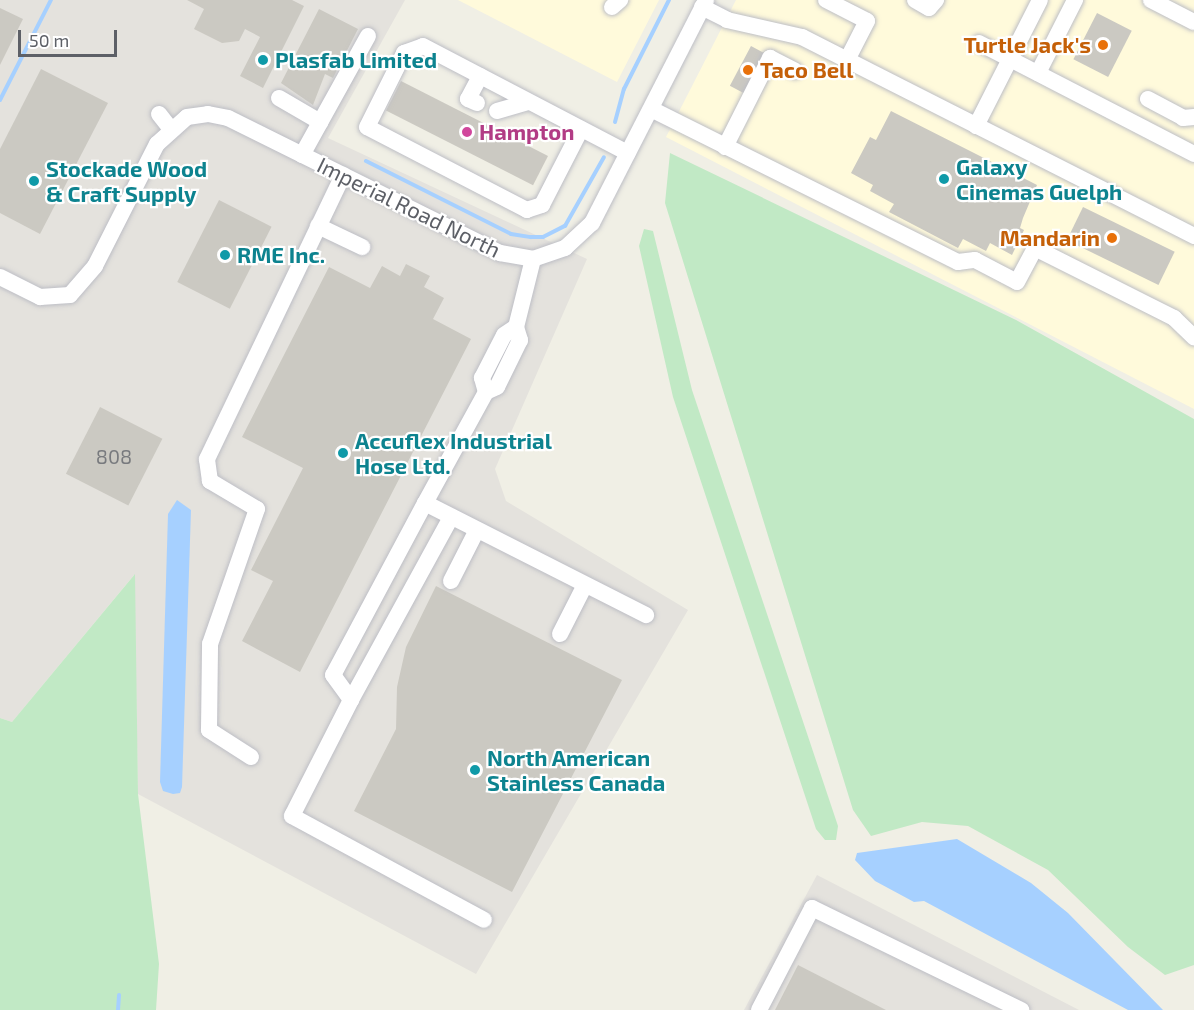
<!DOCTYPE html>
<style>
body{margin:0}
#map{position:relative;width:1194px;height:1010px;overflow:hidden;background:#f0efe5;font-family:"Exo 2",sans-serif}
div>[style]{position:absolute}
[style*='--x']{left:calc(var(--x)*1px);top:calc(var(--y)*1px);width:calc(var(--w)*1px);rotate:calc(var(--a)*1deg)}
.commercial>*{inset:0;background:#fffadb}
.industrial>*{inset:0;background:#e4e2dd}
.green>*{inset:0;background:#c1e9c5}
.water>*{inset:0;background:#a6d0ff}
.stream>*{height:4px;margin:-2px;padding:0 2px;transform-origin:2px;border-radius:2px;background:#a6d0ff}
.building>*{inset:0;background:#cbc9c2;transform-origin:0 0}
.roads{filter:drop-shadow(0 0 2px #bdbec5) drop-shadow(0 0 2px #bdbec5)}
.minor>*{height:16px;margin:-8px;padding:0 8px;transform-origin:8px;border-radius:8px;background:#fff}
.dots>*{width:16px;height:16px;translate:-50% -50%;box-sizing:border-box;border:3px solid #fff;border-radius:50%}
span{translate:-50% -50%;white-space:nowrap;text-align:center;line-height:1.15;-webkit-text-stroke:4.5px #fff;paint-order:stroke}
.number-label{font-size:20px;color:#787a7e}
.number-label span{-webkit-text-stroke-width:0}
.food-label{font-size:22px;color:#c56008;font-weight:700}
.right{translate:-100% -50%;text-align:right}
.left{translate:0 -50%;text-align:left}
.culture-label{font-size:22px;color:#0d838f;font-weight:700}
.hotel-label{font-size:22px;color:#b23c85;font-weight:700}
.street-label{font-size:22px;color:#5d6067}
.scale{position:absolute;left:18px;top:30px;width:99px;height:27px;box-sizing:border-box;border:3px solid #5d6067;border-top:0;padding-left:8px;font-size:18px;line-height:21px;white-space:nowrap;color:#5d6067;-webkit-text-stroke:4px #fff;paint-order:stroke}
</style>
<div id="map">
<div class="commercial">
<div style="clip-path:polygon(458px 0,659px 0,617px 82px)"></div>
<div style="clip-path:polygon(736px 0,1194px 0,1194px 409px,666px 137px)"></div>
</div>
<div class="industrial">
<div style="clip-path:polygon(0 0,405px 0,328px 138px,587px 259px,495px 469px,506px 501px,688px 610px,476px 974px,138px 794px,134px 575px,12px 722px,0 718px)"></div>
<div style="clip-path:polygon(817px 875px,1079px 1010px,744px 1010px)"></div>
</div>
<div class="green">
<div style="clip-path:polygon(670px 153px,1016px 320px,1194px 419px,1194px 965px,1165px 975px,1128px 947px,1048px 870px,968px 826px,922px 822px,871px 836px,853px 810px,665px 203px)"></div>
<div style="clip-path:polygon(644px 229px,653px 231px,692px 390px,838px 826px,836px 840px,825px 840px,816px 829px,673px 397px,639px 246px)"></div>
<div style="clip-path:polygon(135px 574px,138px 794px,159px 964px,156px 1010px,0 1010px,0 718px,12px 722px)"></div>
</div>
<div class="water">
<div style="clip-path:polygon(177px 500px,191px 510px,182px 787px,180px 793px,173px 794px,163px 791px,160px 782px,168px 514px)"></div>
<div style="clip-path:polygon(957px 839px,1031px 883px,1068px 913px,1163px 1010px,1128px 1010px,924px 901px,914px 902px,875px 881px,855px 860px,857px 853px)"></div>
</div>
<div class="stream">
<div style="--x:0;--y:100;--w:112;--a:-63"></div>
<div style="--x:615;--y:122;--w:34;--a:-75"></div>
<div style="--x:624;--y:89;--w:100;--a:-63.2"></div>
<div style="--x:366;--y:161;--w:162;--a:26.7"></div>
<div style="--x:511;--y:234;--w:20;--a:9"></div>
<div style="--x:531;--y:237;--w:12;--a:0"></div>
<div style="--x:543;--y:237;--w:25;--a:-27"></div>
<div style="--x:565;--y:226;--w:79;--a:-60.5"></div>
<div style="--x:118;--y:1010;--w:15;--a:-86"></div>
</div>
<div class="building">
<div style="clip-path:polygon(187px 0,292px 0,304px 6px,263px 88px,240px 76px,260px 37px,245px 29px,239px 41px,222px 43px,194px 29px,204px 9px)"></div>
<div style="clip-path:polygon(0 8px,23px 19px,0 65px)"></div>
<div style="clip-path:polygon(319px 9px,358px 29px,333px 78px,325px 74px,313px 105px,281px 83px)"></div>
<div style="left:1097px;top:13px;width:39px;height:52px;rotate:27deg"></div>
<div style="left:751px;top:46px;width:17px;height:45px;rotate:28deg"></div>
<div style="clip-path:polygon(41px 69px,108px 103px,40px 234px,0 213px,0 149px)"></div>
<div style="left:401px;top:81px;width:165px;height:33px;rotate:27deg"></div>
<div style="clip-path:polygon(891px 111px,1037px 185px,1023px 218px,1020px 228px,1024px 230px,1012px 255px,990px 243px,986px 251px,963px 239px,958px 248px,889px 212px,894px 204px,870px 191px,873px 185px,851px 173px,870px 137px,876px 140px)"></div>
<div style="left:219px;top:200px;width:59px;height:92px;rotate:27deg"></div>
<div style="left:1083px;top:207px;width:102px;height:37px;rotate:26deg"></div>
<div style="clip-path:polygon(406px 264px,430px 276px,424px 287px,444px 298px,433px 319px,471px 339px,300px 672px,242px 641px,273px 581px,251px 570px,303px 468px,242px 437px,329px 267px,370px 288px,382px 266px,400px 276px)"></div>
<div style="left:100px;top:407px;width:70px;height:75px;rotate:27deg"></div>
<div style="clip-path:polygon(436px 586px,622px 680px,512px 892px,354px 811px,396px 729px,397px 687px,406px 647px)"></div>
<div style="clip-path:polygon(798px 965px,886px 1010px,775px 1010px)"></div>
</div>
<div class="roads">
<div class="minor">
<div style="--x:826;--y:0;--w:46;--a:27.1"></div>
<div style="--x:867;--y:21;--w:44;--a:117.1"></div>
<div style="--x:915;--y:0;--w:16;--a:30"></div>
<div style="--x:929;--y:8;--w:11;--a:-49"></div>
<div style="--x:1151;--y:0;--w:48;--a:27.1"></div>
<div style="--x:612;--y:7;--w:11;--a:-41"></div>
<div style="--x:702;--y:7;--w:28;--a:27"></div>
<div style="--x:727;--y:20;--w:77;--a:12.8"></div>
<div style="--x:802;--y:37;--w:440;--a:26.9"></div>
<div style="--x:979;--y:43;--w:242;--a:27.3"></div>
<div style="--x:1038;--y:73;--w:82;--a:-63.1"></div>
<div style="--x:279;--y:98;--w:48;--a:30.3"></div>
<div style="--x:1148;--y:99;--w:40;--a:28"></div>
<div style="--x:1183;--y:118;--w:11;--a:-5"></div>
<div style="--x:477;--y:103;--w:10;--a:-156"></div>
<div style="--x:468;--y:99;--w:26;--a:-62"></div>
<div style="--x:651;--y:109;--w:343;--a:26.5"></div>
<div style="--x:958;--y:262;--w:17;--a:-7"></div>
<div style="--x:975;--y:260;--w:47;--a:27.6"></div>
<div style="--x:1017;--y:282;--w:38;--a:-62"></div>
<div style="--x:1035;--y:248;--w:156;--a:26.7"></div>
<div style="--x:1174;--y:318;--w:28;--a:44"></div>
<div style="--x:497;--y:111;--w:33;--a:-16"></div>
<div style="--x:159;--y:114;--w:18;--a:52"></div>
<div style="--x:976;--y:126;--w:141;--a:-63.1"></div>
<div style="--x:581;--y:129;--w:85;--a:117.2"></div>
<div style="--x:542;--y:205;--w:16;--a:162"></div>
<div style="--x:527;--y:210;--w:180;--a:-152.6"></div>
<div style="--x:367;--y:127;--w:83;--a:-63.4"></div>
<div style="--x:404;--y:53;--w:20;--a:-20"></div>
<div style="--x:423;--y:46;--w:231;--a:27.6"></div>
<div style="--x:725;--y:147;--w:100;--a:-63.2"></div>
<div style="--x:770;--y:58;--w:28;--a:27"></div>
<div style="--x:302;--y:155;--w:136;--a:-61"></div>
<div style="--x:318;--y:226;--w:49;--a:25.5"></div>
<div style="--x:533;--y:259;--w:70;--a:104"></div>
<div style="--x:516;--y:327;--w:14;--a:73"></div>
<div style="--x:520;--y:340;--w:52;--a:116.1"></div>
<div style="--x:497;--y:387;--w:12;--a:156"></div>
<div style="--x:486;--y:392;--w:127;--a:118.8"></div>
<div style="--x:425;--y:503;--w:248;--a:26.9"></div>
<div style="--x:0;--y:277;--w:45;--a:26.6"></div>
<div style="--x:40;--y:297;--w:30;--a:-4"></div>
<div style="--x:70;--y:295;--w:38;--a:-49"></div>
<div style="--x:95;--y:266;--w:137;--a:-63.1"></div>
<div style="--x:157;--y:144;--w:40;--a:-42"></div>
<div style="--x:187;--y:117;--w:21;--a:-8"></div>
<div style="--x:208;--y:114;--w:20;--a:11"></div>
<div style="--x:228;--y:118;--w:304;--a:26.4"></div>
<div style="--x:500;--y:253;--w:34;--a:10"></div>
<div style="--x:533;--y:259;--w:34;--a:-19"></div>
<div style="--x:565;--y:248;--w:37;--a:-43"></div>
<div style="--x:592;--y:223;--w:250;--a:-62.9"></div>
<div style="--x:486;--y:392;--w:15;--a:-106"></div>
<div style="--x:482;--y:378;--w:48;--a:-62.9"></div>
<div style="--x:504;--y:335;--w:14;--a:-34"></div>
<div style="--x:425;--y:503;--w:195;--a:118.1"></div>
<div style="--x:333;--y:675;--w:31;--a:54"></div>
<div style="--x:351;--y:700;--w:209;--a:-61.3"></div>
<div style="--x:451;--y:581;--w:57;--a:-63"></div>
<div style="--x:560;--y:634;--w:55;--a:-63"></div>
<div style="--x:351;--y:700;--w:130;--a:117"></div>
<div style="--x:292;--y:816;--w:218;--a:28.4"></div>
<div style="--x:251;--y:757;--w:50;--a:-147.3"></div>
<div style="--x:209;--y:730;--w:86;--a:-89.3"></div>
<div style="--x:210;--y:644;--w:143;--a:-70.8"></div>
<div style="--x:257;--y:509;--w:55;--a:-149.2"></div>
<div style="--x:210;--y:481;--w:22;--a:-98"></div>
<div style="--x:207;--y:459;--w:315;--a:-64.4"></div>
<div style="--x:759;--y:1010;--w:115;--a:-62.5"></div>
<div style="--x:812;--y:908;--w:233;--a:26"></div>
</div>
</div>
<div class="dots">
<div style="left:1103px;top:45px;background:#e8710a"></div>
<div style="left:263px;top:60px;background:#0f9aa8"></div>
<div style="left:748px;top:70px;background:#e8710a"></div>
<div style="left:467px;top:132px;background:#d1479c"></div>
<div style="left:944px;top:179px;background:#0f9aa8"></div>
<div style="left:34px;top:181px;background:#0f9aa8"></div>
<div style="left:1112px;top:238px;background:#e8710a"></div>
<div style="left:225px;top:255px;background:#0f9aa8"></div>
<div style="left:343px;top:453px;background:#0f9aa8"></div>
<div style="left:475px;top:770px;background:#0f9aa8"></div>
</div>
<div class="number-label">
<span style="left:114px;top:456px">808</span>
</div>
<div class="food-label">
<span class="right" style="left:1091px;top:45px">Turtle Jack's</span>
<span class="left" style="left:760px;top:70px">Taco Bell</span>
<span class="right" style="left:1100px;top:238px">Mandarin</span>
</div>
<div class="culture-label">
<span class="left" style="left:275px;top:60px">Plasfab Limited</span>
<span class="left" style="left:956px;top:179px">Galaxy<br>Cinemas Guelph</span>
<span class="left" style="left:46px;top:181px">Stockade Wood<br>&amp; Craft Supply</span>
<span class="left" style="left:237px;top:255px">RME Inc.</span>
<span class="left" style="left:355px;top:453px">Accuflex Industrial<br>Hose Ltd.</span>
<span class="left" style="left:487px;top:770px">North American<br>Stainless Canada</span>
</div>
<div class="hotel-label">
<span class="left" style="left:479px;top:132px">Hampton</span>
</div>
<div class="street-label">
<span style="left:409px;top:207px;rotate:26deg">Imperial Road North</span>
</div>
<div class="scale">50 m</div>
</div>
